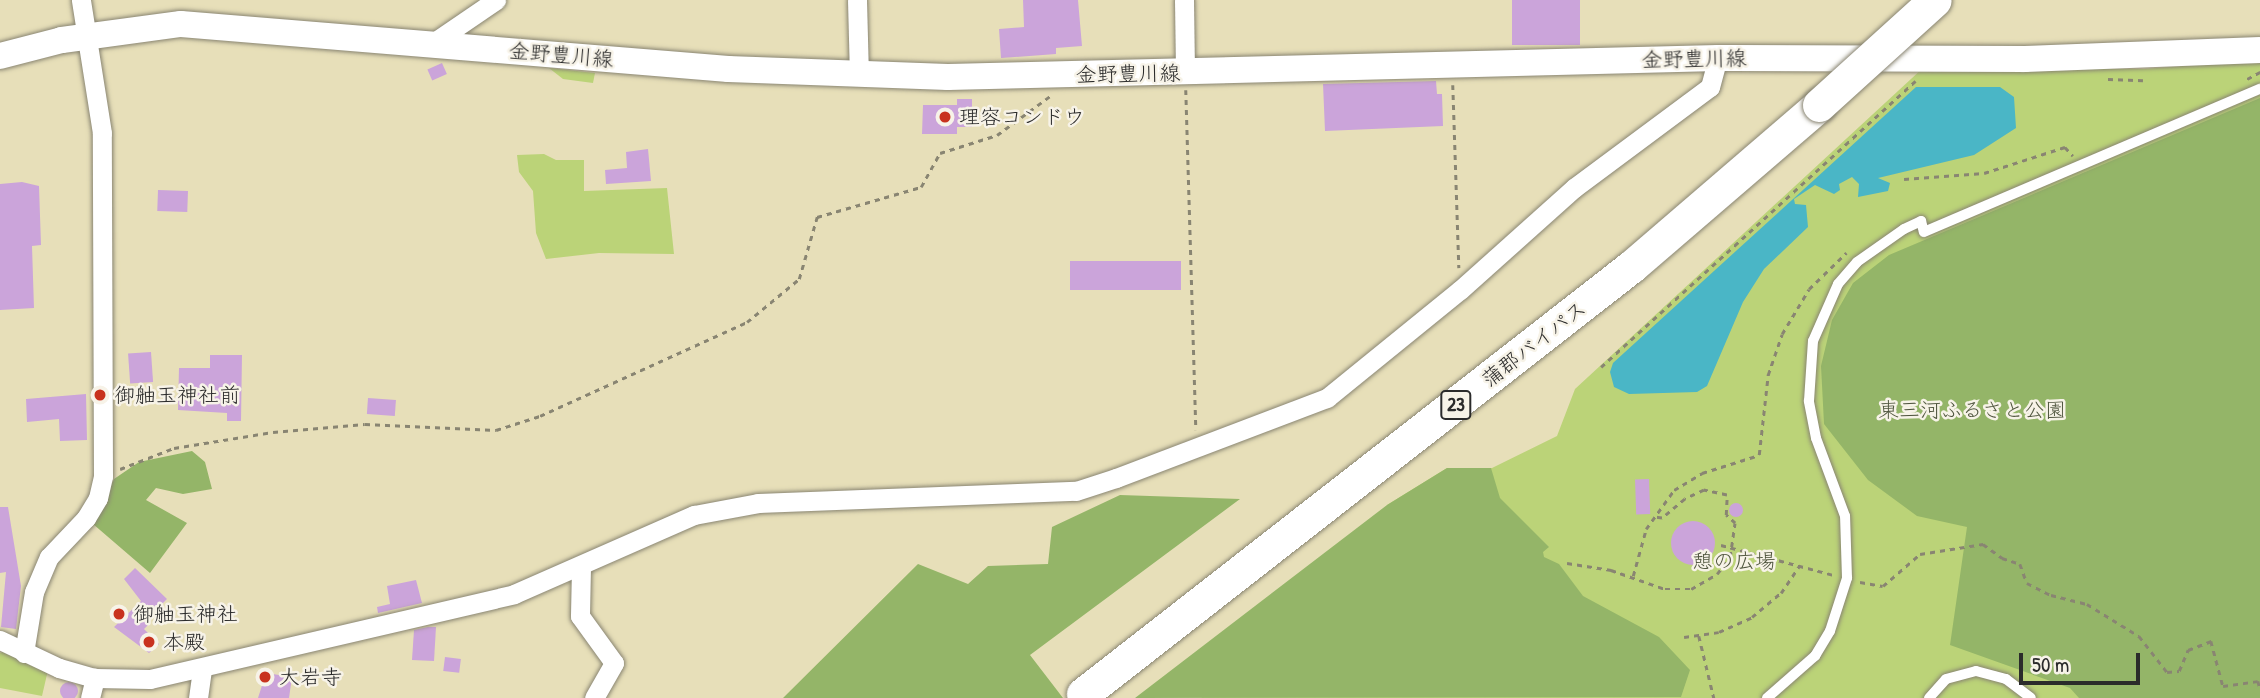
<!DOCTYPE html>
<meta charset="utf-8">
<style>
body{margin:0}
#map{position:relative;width:2260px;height:698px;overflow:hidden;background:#e7dfb9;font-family:"Patrick Hand","Klee One",sans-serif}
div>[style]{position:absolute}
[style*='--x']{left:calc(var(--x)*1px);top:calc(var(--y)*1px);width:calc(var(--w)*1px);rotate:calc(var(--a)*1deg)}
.green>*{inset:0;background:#bbd378}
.forest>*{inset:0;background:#94b568}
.water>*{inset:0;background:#4ab6c6}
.building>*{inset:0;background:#cba4da;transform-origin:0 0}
.round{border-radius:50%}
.path>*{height:2.5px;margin-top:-1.25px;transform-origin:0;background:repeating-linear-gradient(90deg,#898572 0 5px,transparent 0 10px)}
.roads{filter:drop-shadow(0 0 2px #898572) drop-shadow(0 0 2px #898572)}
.lane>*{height:10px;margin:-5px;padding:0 5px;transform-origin:5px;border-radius:5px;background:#fff}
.street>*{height:19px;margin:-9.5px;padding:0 9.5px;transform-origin:9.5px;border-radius:9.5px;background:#fff}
.secondary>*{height:26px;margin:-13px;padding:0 13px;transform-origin:13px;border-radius:13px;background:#fff}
.highway>*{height:33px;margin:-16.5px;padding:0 16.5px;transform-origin:16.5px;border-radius:16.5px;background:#fff}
.bridges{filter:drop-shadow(0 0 2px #898572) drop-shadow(0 0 2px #898572)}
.highway-bridge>*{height:33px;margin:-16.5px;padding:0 16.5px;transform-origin:16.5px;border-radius:16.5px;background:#fff}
.dots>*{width:19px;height:19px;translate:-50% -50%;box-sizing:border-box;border:4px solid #f7f3e8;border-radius:50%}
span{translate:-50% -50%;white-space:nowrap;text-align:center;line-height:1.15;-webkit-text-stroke:5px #f7f3e8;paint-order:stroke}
.shield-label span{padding:2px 5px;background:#f7f3e8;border:2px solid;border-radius:5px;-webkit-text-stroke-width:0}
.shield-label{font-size:19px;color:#2b2b2b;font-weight:700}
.street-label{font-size:21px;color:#2b2b2b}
.poi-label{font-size:21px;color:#2b2b2b}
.left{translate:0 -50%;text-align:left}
.park-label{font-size:21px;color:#4f553e}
.scale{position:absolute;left:2019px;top:653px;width:121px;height:32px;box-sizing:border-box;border:4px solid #2b2b2b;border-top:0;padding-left:9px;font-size:21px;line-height:24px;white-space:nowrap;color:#2b2b2b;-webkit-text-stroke:5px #f7f3e8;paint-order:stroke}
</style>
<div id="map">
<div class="green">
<div style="clip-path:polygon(2260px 60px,2260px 698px,1201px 698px,1399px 558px,1387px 505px,1447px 468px,1492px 468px,1557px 436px,1575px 389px,1924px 67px,2144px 69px)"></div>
<div style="clip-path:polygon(549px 68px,595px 73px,593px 83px,563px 79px)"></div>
<div style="clip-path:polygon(544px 154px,556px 160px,584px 160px,584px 191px,667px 188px,674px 254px,599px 253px,546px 259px,536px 233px,533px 191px,519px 172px,517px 155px)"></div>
<div style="clip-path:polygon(5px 651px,48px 670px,42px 696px,0 688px,0 653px)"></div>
</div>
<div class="forest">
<div style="clip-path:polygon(2260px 98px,2260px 698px,2079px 698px,2070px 688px,1950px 645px,1967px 527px,1917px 516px,1868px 480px,1824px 424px,1821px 366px,1832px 320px,1853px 283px,1889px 255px)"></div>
<div style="clip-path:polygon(192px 451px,205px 462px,212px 489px,183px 494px,156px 488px,146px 500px,187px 523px,150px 573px,93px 524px,114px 479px,139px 462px)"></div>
<div style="clip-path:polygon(1447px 468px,1491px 468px,1500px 498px,1549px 547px,1543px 552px,1544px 557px,1559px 564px,1583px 596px,1659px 637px,1690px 670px,1681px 697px,1135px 698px,1387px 505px)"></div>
<div style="clip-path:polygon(1120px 495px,1240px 499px,1030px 655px,1063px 698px,783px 698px,918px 564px,968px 584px,988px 566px,1048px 564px,1052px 527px)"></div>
</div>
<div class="water">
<div style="clip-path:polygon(1916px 87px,2000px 87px,2014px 97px,2016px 128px,1974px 155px,1878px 178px,1890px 183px,1888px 191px,1858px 197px,1859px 184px,1852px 177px,1839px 184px,1840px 190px,1834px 194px,1815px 185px,1794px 199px,1795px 204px,1806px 205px,1808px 227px,1764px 269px,1743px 302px,1707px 386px,1697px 392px,1629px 394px,1614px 387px,1610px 372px,1613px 363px)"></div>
</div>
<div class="building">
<div style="clip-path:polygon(1023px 0,1078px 0,1082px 46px,1056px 48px,1056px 54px,1001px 58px,999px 29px,1024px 27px)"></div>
<div style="left:1512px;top:0;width:68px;height:45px"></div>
<div style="left:442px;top:63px;width:12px;height:16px;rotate:66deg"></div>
<div style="clip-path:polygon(1436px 81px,1437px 94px,1442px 94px,1443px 126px,1325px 131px,1323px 84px)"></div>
<div style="clip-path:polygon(957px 99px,972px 99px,972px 127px,957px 127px,957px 134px,922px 134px,923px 105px,957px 105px)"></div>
<div style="clip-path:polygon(648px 149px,651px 181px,606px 184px,605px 170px,627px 168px,626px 152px)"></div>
<div style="clip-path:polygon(22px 182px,39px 186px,41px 245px,32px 246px,34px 308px,0 310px,0 184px)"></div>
<div style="left:158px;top:190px;width:30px;height:21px;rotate:2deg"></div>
<div style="left:1181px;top:261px;width:29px;height:111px;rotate:90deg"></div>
<div style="left:151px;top:352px;width:30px;height:23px;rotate:86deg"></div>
<div style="clip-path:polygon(210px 355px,242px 355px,241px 421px,227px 421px,227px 413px,178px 410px,179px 368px,210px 368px)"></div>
<div style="clip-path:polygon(86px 394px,87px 440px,60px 441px,59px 419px,27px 422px,26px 399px)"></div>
<div style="left:368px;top:398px;width:28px;height:16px;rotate:4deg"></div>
<div style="left:1649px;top:479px;width:35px;height:14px;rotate:88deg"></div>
<div class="round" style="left:1729px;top:503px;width:14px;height:14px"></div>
<div style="clip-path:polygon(0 507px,8px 507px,21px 586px,16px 629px,1px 627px,6px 572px,0 573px)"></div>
<div class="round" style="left:1671px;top:521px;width:44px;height:44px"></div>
<div style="clip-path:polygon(135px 568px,167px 599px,145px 621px,149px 624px,144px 629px,159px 644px,149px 653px,114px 627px,141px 601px,124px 579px)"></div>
<div style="clip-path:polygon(416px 580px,422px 603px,378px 613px,377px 607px,390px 604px,387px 586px)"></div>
<div style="clip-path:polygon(428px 627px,436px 627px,434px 661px,412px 660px,414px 630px)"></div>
<div style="left:445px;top:657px;width:16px;height:14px;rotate:7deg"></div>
<div style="clip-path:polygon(266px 673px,292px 677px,289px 698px,258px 698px)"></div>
<div class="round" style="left:60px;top:682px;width:18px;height:18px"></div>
</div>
<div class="path">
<div style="--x:2108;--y:79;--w:35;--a:2"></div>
<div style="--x:2247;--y:79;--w:15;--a:-28"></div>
<div style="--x:1453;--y:85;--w:183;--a:88.1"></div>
<div style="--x:1186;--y:90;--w:340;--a:88.3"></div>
<div style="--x:1904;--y:179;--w:80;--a:-4.3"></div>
<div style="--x:1984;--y:173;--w:85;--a:-17.8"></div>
<div style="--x:2065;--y:147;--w:12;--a:48"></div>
<div style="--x:1601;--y:367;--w:425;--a:-42.3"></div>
<div style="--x:120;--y:469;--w:58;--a:-21.3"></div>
<div style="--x:174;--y:448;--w:100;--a:-9.2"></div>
<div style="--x:273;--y:432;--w:92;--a:-5"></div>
<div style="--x:365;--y:424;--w:131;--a:2.6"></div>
<div style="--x:496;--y:430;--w:46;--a:-17.7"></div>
<div style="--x:540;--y:416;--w:227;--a:-24.4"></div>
<div style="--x:747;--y:322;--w:67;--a:-39.6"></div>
<div style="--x:799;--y:279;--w:65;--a:-73.8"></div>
<div style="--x:817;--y:217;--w:108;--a:-16.1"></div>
<div style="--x:921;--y:187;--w:39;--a:-61"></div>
<div style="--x:940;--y:153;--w:60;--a:-17.5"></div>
<div style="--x:997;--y:135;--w:66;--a:-36.3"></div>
<div style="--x:1721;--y:545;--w:117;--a:14.9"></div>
<div style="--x:1567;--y:563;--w:45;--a:9"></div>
<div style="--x:1611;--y:570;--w:57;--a:19.4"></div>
<div style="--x:1665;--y:589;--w:26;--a:0"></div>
<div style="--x:1691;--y:589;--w:30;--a:-30"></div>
<div style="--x:1717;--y:574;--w:21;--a:-53"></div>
<div style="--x:1730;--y:557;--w:34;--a:-82"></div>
<div style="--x:1735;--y:523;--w:12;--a:-138"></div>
<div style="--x:1726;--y:515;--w:20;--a:-87"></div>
<div style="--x:1727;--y:495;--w:24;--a:-168"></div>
<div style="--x:1704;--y:490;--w:21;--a:155"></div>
<div style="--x:1685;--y:499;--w:30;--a:140"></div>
<div style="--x:1662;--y:518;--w:8;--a:-173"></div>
<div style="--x:1633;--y:576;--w:49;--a:-74.5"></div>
<div style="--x:1646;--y:529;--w:48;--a:-54.3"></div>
<div style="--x:1674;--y:490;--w:33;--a:-31"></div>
<div style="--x:1702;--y:473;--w:60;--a:-17.5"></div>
<div style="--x:1759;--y:455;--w:81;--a:-83.6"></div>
<div style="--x:1768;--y:375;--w:43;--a:-71.1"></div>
<div style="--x:1782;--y:334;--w:52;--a:-59"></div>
<div style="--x:1809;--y:289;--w:52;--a:-44.2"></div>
<div style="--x:1860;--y:582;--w:23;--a:10"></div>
<div style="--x:1883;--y:586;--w:49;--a:-40.9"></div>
<div style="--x:1920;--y:554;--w:64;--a:-9"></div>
<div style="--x:1983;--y:544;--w:24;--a:36"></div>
<div style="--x:2002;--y:558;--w:19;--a:18"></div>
<div style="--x:2020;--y:564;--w:20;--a:70"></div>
<div style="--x:2027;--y:583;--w:27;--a:27"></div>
<div style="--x:2051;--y:595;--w:37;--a:14"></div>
<div style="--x:2087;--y:604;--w:61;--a:31.6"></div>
<div style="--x:2139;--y:636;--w:46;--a:52.1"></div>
<div style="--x:2167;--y:672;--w:12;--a:-5"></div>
<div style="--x:2179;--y:671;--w:23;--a:-67"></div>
<div style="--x:2188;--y:650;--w:25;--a:-21"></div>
<div style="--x:2211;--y:641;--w:47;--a:75.1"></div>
<div style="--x:2223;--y:686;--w:35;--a:-8"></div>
<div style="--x:2258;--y:681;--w:7;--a:74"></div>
<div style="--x:1699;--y:636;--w:64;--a:76.4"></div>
<div style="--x:1684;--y:637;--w:35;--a:-8"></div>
<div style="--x:1719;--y:632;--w:36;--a:-24"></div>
<div style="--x:1752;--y:617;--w:38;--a:-40"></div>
<div style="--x:1781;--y:593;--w:32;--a:-56"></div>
</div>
<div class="roads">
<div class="lane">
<div style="--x:1767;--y:698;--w:64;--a:-41.2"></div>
<div style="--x:1815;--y:656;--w:29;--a:-59"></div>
<div style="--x:1830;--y:631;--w:56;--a:-72.2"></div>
<div style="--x:1847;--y:578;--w:62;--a:-91.8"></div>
<div style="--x:1845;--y:516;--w:83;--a:-110.4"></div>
<div style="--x:1816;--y:438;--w:38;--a:-101"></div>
<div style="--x:1809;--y:401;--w:60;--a:-86.2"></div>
<div style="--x:1813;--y:341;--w:62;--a:-66.3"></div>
<div style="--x:1838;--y:284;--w:29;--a:-49"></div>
<div style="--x:1857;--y:262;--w:57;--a:-35.1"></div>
<div style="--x:1904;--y:229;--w:19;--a:-25"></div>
<div style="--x:1921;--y:221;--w:11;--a:75"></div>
<div style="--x:1924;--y:232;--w:365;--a:-23.1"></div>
<div style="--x:1929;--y:698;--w:25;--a:-48"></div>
<div style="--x:1946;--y:679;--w:31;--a:-15"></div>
<div style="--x:1976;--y:671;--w:31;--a:15"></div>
<div style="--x:2006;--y:679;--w:31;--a:37"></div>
</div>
<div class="street">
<div style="--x:857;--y:0;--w:75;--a:88.5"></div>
<div style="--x:1184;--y:0;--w:73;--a:89.2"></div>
<div style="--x:430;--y:45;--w:80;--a:-34.3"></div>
<div style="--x:581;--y:567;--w:49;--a:91.2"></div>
<div style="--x:580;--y:616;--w:58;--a:54.1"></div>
<div style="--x:614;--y:663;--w:40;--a:119.7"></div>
<div style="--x:0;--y:640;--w:65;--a:25.4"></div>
<div style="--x:59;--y:668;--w:37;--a:16"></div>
<div style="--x:95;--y:678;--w:55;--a:1"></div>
<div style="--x:150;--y:679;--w:374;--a:-13.1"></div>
<div style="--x:514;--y:594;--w:197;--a:-23.7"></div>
<div style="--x:694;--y:515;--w:65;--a:-10.6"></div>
<div style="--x:758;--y:503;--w:318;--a:-2.2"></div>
<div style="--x:1076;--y:491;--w:42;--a:-18"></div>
<div style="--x:1116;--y:478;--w:226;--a:-20.8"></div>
<div style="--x:1327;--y:398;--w:171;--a:-39.1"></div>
<div style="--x:1460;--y:290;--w:153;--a:-41.8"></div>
<div style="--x:1574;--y:188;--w:169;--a:-36.6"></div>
<div style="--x:1710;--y:87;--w:30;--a:-75"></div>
<div style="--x:24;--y:653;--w:62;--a:-80.7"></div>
<div style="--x:34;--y:592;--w:38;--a:-67"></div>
<div style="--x:49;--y:557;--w:54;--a:-46.5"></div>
<div style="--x:86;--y:518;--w:23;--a:-59"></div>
<div style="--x:98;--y:498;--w:23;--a:-77"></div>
<div style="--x:103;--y:476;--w:343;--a:-90.2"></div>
<div style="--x:102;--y:133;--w:135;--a:-99"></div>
<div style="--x:90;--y:698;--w:21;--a:-76"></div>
<div style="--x:198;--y:698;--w:28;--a:-82"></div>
</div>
<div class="secondary">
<div style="--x:0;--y:56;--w:64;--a:-14.5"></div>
<div style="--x:62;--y:40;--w:120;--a:-7.7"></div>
<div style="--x:181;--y:24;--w:549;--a:4.7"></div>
<div style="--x:728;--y:69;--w:220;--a:2.1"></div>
<div style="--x:948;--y:77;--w:770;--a:-1.41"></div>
<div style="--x:1718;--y:58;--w:307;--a:0.2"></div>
<div style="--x:2025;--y:59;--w:235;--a:-2.2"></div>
</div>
<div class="highway">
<div style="--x:1083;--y:694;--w:696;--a:-37.94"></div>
<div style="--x:1632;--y:266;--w:247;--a:-40.7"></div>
</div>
</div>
<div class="bridges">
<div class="highway-bridge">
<div style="--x:1819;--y:105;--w:156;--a:-42.2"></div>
</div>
</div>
<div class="dots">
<div style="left:945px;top:117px;background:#c8321e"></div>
<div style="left:100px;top:395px;background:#c8321e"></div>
<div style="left:119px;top:614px;background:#c8321e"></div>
<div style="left:149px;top:642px;background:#c8321e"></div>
<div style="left:265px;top:677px;background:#c8321e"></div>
</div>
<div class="shield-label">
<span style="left:1456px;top:405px">23</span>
</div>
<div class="street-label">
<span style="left:561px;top:55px;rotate:5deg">金野豊川線</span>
<span style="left:1694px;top:59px;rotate:-1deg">金野豊川線</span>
<span style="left:1128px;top:74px;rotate:-1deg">金野豊川線</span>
<span style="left:1534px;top:344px;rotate:-38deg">蒲郡バイパス</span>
</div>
<div class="poi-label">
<span class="left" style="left:959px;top:117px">理容コンドウ</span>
<span class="left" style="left:114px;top:395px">御舳玉神社前</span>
<span class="left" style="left:133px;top:614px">御舳玉神社</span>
<span class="left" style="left:163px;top:642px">本殿</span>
<span class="left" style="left:279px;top:677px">大岩寺</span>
</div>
<div class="park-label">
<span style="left:1972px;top:410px">東三河ふるさと公園</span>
<span style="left:1734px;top:561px">憩の広場</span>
</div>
<div class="scale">50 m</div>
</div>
